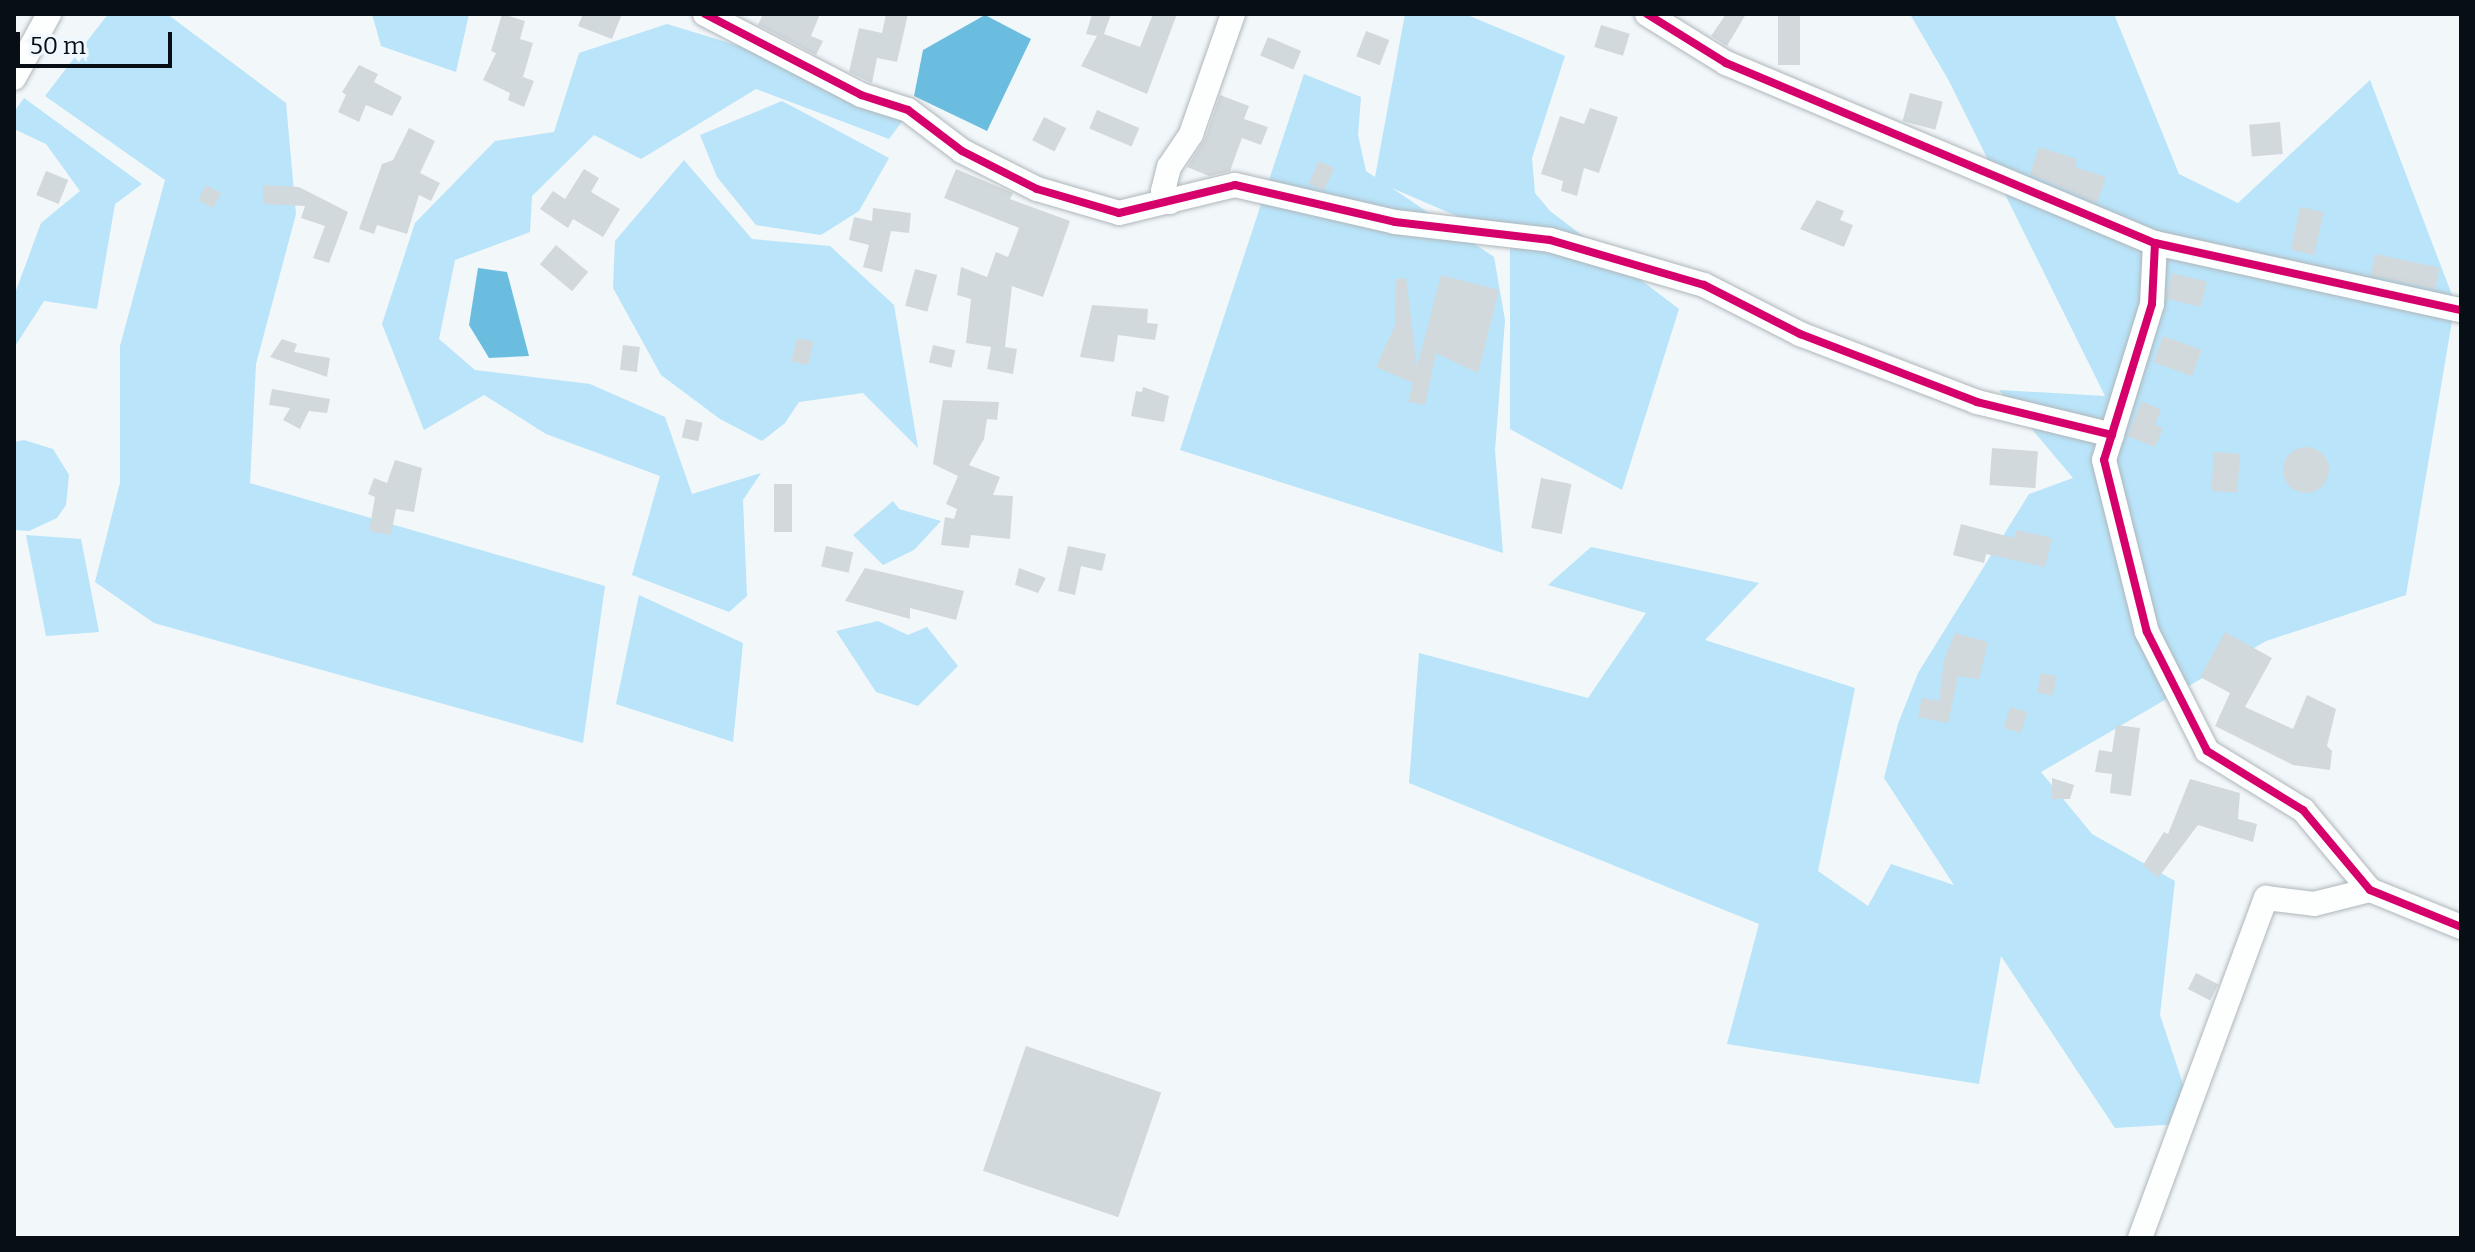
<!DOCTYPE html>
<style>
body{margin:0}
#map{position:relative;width:2475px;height:1252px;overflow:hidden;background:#f2f7fa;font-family:Bitter,serif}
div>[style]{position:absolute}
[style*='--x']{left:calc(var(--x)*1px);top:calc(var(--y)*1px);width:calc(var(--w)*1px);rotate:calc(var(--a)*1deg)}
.green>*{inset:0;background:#b9e4f9}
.water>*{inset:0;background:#6bbddf}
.building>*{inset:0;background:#d2d9dd;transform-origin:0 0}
.round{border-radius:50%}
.roads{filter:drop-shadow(0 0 2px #afb6ba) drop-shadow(0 0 2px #afb6ba)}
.minor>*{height:24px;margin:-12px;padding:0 12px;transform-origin:12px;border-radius:12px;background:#fdfefe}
.cycleway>*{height:8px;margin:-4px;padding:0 4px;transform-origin:4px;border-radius:4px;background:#d6006c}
span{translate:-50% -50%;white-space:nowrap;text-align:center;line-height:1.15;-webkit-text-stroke:7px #eef8fe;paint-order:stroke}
.frame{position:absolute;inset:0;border:16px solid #070f14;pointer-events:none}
.scale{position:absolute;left:16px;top:32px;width:156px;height:36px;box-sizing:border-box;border:4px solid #070f14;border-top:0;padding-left:10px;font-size:24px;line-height:28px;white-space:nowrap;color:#070f14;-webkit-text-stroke:6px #eef8fe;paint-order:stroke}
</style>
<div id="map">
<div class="green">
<div style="clip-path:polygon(108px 14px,167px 14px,286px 103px,296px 214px,256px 364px,250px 483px,605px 586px,583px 743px,154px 623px,95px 582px,120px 483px,120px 346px,165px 180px,45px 96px)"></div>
<div style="clip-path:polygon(372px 14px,469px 14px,456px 72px,381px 46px)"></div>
<div style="clip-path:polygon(1405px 14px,1465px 14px,1565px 56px,1532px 158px,1535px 193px,1550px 211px,1679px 309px,1622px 490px,1510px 429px,1510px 239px,1392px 188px,1494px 257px,1505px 320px,1495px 450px,1503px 553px,1180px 450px,1304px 74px,1361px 97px,1358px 135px,1366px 171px,1375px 177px)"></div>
<div style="clip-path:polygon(1910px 14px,2114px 14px,2179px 174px,2238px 203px,2370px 80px,2455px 303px,2406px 595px,2266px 641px,2041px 772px,2092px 834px,2175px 881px,2160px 1015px,2196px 1123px,2115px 1128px,2001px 956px,1979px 1084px,1727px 1044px,1759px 924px,1409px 783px,1419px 653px,1588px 698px,1646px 613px,1548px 585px,1591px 547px,1759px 583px,1705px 640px,1855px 688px,1818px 871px,1868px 906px,1891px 864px,1954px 885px,1884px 778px,1898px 724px,1918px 673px,2029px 494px,2073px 478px,1999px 390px,2105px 396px,1949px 81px)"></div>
<div style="clip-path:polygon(667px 24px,785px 60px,904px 119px,889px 139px,756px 89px,641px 159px,594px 135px,532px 196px,530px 232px,455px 260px,439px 339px,475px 370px,590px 384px,665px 417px,692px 494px,761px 473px,743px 500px,747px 596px,729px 612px,632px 575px,660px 476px,546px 434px,484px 395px,424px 430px,382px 324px,415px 223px,495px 141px,554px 132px,579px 53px)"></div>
<div style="clip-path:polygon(24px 98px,142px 184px,115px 204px,97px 309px,44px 301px,14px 348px,14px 296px,41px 223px,80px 191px,46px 144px,14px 129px,14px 112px)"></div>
<div style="clip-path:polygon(782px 101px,889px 158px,859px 211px,821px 235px,756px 225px,717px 177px,700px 135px)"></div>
<div style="clip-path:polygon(684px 160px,752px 239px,830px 246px,894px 305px,918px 448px,863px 393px,799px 402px,785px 423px,762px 441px,720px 419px,661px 375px,613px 288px,615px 241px)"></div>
<div style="clip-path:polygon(24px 440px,53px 449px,69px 475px,66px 505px,57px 518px,29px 531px,14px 530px,14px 442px)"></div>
<div style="clip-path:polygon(893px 501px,899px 509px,941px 521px,914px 550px,883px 565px,853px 535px)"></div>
<div style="clip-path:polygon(26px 535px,81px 539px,99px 632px,46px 636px)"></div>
<div style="clip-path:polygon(639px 595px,743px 643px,733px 742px,616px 704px)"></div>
<div style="clip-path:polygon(878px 621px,908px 635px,927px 627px,958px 666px,918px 706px,876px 692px,836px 631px)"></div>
</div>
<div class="water">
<div style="clip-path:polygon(985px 15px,1031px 39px,987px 131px,914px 96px,923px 50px)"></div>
<div style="clip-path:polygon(478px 268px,507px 272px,529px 356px,489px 358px,469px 325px)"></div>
</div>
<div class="building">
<div style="clip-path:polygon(502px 14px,525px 21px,520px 39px,533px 43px,523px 77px,534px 81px,524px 107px,508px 100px,510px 93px,483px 80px,496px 53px,491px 51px)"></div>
<div style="clip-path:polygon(583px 14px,622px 14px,612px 39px,578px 26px)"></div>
<div style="clip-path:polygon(763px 14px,820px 14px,811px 36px,823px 41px,816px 55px,758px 25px)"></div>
<div style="clip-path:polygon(886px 14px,908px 14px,897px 62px,877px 58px,872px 83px,849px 72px,859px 28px,882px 33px)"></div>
<div style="clip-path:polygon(1092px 14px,1111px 14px,1104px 34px,1140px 47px,1153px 14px,1177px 14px,1147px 94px,1081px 66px,1097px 36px,1086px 34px)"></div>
<div style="clip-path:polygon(1726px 14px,1746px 14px,1727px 46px,1711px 36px)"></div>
<div style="left:1778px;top:14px;width:22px;height:51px"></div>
<div style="left:1601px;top:25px;width:30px;height:23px;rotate:17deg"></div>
<div style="left:1366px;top:31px;width:25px;height:27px;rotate:21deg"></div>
<div style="left:1268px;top:37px;width:36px;height:20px;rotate:23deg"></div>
<div style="clip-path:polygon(359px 65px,378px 74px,374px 82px,402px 97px,392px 116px,366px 105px,359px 122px,338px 112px,346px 95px,342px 92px)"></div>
<div style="left:1910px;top:93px;width:34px;height:29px;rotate:15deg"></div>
<div style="clip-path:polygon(1220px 95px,1249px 106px,1244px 119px,1268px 127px,1261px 145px,1242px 138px,1230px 171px,1209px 176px,1187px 167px,1205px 139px)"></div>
<div style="clip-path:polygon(1590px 108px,1618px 117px,1599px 173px,1584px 168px,1577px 196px,1561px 191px,1563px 181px,1541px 174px,1560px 116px,1584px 124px)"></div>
<div style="left:1097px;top:110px;width:46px;height:20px;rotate:23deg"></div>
<div style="left:1044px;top:117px;width:25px;height:26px;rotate:27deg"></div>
<div style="left:2280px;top:122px;width:32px;height:31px;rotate:85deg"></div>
<div style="clip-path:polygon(409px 128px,435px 141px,420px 173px,440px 183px,431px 201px,419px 195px,407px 234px,377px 225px,374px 234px,359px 229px,382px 164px,393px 160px)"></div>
<div style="clip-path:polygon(2039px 147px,2077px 159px,2075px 167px,2106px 177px,2097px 203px,2030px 174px)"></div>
<div style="left:1319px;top:161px;width:17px;height:25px;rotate:25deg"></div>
<div style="clip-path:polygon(584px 169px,599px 178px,591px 192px,620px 209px,603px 237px,573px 219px,568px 228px,540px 209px,553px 191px,565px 199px)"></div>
<div style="clip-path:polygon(956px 169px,1013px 193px,1010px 199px,1070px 221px,1043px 297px,1012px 286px,1005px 347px,1017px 349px,1013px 374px,987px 369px,991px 347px,966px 343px,971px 299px,957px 295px,961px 267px,987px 277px,996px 252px,1008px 257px,1019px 228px,944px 198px)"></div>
<div style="left:46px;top:171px;width:24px;height:26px;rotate:22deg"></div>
<div style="left:206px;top:185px;width:17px;height:17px;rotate:28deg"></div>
<div style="clip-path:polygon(263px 185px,299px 187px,348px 212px,329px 263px,313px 258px,325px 226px,301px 218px,305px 206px,263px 204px)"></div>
<div style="clip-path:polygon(1817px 200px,1844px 211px,1840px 220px,1853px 225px,1844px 247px,1800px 229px)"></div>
<div style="left:2300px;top:207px;width:24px;height:44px;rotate:12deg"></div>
<div style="clip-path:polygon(873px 208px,911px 213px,909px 233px,891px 231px,882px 272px,863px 267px,869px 245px,849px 240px,854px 217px,872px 221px)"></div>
<div style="left:556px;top:245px;width:42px;height:25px;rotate:40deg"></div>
<div style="left:2375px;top:254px;width:66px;height:22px;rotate:12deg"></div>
<div style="left:915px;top:269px;width:23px;height:38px;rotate:15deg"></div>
<div style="left:2172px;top:273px;width:36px;height:26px;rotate:14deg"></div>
<div style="clip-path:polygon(1441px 275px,1499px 290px,1478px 373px,1436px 353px,1425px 405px,1408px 402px,1413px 383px,1376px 367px,1395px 325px,1396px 279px,1406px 278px,1417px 367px)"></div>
<div style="clip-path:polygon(1092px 305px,1148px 309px,1147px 323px,1158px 324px,1155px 340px,1118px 335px,1114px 362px,1080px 357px)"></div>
<div style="left:2163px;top:336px;width:41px;height:28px;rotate:20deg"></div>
<div style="left:797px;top:338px;width:17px;height:24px;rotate:13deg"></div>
<div style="clip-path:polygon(282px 339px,297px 344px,294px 352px,330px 358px,327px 377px,270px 357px)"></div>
<div style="left:623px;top:345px;width:17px;height:25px;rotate:7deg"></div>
<div style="left:933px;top:345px;width:23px;height:18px;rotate:13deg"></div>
<div style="clip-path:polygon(1143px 387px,1169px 396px,1164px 422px,1131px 416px,1136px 391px,1142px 392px)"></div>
<div style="clip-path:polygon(272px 389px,330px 399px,327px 413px,309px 411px,300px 429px,283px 420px,290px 408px,269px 405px)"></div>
<div style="clip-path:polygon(943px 400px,999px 402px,997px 420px,987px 419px,984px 439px,969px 465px,1000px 477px,993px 495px,1013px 496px,1010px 539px,971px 535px,969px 548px,941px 545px,945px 517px,954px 519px,957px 509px,946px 504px,958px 476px,933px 464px)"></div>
<div style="clip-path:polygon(2142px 401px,2161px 410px,2155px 425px,2163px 428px,2155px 447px,2127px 436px)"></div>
<div style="left:686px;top:419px;width:17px;height:19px;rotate:13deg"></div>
<div class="round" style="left:2283px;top:447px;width:46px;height:46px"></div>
<div style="left:1992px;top:448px;width:46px;height:37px;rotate:4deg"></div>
<div style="left:2214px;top:452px;width:26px;height:39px;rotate:4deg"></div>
<div style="clip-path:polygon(395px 460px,422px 468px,414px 512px,396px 509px,391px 535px,369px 531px,375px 497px,368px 494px,374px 478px,387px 483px)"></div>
<div style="left:1541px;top:478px;width:31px;height:51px;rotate:11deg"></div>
<div style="left:774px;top:484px;width:18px;height:48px"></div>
<div style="clip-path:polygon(1961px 524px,2014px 538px,2016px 530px,2052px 538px,2045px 567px,1986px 554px,1984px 563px,1953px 555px)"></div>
<div style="left:826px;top:546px;width:28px;height:21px;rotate:13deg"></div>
<div style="clip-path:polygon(1068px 546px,1106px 554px,1102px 571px,1081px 566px,1075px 595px,1058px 591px)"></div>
<div style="clip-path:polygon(865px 568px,964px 591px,956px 620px,910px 608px,910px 619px,845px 601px)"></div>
<div style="clip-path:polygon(1019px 568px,1046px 578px,1038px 593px,1015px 585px)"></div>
<div style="clip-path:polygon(2225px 632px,2272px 658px,2245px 707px,2293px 729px,2307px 695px,2336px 709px,2327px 746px,2332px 751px,2330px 770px,2293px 765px,2215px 726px,2230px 693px,2200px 677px)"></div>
<div style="clip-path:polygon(1955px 633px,1988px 642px,1979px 679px,1958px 676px,1948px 723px,1918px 717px,1922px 698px,1939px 701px,1944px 660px)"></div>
<div style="left:2041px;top:673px;width:16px;height:20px;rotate:11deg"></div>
<div style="left:2010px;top:707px;width:18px;height:22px;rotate:16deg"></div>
<div style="clip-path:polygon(2116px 725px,2140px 728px,2131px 796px,2110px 793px,2112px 774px,2095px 772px,2099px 750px,2112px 752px)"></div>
<div style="clip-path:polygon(2052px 778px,2074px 785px,2070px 799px,2052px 799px)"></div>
<div style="clip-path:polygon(2190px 779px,2240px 793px,2238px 819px,2257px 824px,2253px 842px,2198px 825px,2158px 878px,2143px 865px,2164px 832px,2168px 834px)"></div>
<div style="left:2196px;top:973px;width:25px;height:18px;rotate:27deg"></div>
<div style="left:1026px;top:1046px;width:143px;height:132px;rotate:19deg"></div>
</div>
<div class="roads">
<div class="minor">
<div style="--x:705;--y:14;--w:176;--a:27.4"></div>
<div style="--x:861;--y:95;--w:49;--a:17.7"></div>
<div style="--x:908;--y:110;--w:68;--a:37.2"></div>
<div style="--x:962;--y:151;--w:84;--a:26.9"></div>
<div style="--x:1037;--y:189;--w:85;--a:16.3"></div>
<div style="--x:1119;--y:213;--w:119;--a:-13.6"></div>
<div style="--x:1235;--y:185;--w:164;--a:13"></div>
<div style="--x:1395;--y:222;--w:156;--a:6.6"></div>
<div style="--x:1550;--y:240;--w:160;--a:16.3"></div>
<div style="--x:1704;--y:285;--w:108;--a:27"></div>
<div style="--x:1800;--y:334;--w:190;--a:21"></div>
<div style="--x:1977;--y:402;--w:139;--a:13.7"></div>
<div style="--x:1647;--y:14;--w:93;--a:31.8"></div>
<div style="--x:1726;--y:63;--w:465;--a:22.8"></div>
<div style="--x:2155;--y:243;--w:313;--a:12.4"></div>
<div style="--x:14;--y:78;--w:73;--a:-61.3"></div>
<div style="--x:1170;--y:202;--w:13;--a:-122"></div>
<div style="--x:1163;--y:191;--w:25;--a:-76"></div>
<div style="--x:1169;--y:167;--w:40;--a:-56"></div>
<div style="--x:1191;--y:134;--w:127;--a:-70.7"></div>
<div style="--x:2155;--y:243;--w:61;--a:92.8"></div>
<div style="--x:2152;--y:304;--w:163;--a:107.1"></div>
<div style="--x:2104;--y:460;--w:177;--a:76"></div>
<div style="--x:2147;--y:632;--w:133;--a:63.2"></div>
<div style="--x:2207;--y:751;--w:113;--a:31.6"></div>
<div style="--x:2303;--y:810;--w:104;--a:50.1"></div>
<div style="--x:2370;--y:890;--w:98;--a:22.1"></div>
<div style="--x:2140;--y:1238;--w:363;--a:-69.7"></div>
<div style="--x:2266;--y:898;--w:48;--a:7.1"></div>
<div style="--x:2314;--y:904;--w:58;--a:-14"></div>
</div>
</div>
<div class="cycleway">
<div style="--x:705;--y:14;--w:176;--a:27.4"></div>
<div style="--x:861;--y:95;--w:49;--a:17.7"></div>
<div style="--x:908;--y:110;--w:68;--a:37.2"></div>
<div style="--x:962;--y:151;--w:84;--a:26.9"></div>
<div style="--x:1037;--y:189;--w:85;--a:16.3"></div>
<div style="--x:1119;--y:213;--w:119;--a:-13.6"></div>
<div style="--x:1235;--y:185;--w:164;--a:13"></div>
<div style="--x:1395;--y:222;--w:156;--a:6.6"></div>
<div style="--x:1550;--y:240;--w:160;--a:16.3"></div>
<div style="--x:1704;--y:285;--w:108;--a:27"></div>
<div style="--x:1800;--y:334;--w:190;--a:21"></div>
<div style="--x:1977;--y:402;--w:139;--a:13.7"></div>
<div style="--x:1647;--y:14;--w:93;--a:31.8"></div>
<div style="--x:1726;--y:63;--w:465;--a:22.8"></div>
<div style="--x:2155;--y:243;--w:313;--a:12.4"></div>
<div style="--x:2155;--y:243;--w:61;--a:92.8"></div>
<div style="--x:2152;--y:304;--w:163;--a:107.1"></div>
<div style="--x:2104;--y:460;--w:177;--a:76"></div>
<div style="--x:2147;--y:632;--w:133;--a:63.2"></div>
<div style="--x:2207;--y:751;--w:113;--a:31.6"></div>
<div style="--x:2303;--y:810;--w:104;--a:50.1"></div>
<div style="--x:2370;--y:890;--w:98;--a:22.1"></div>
</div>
<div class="frame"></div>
<div class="scale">50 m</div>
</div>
